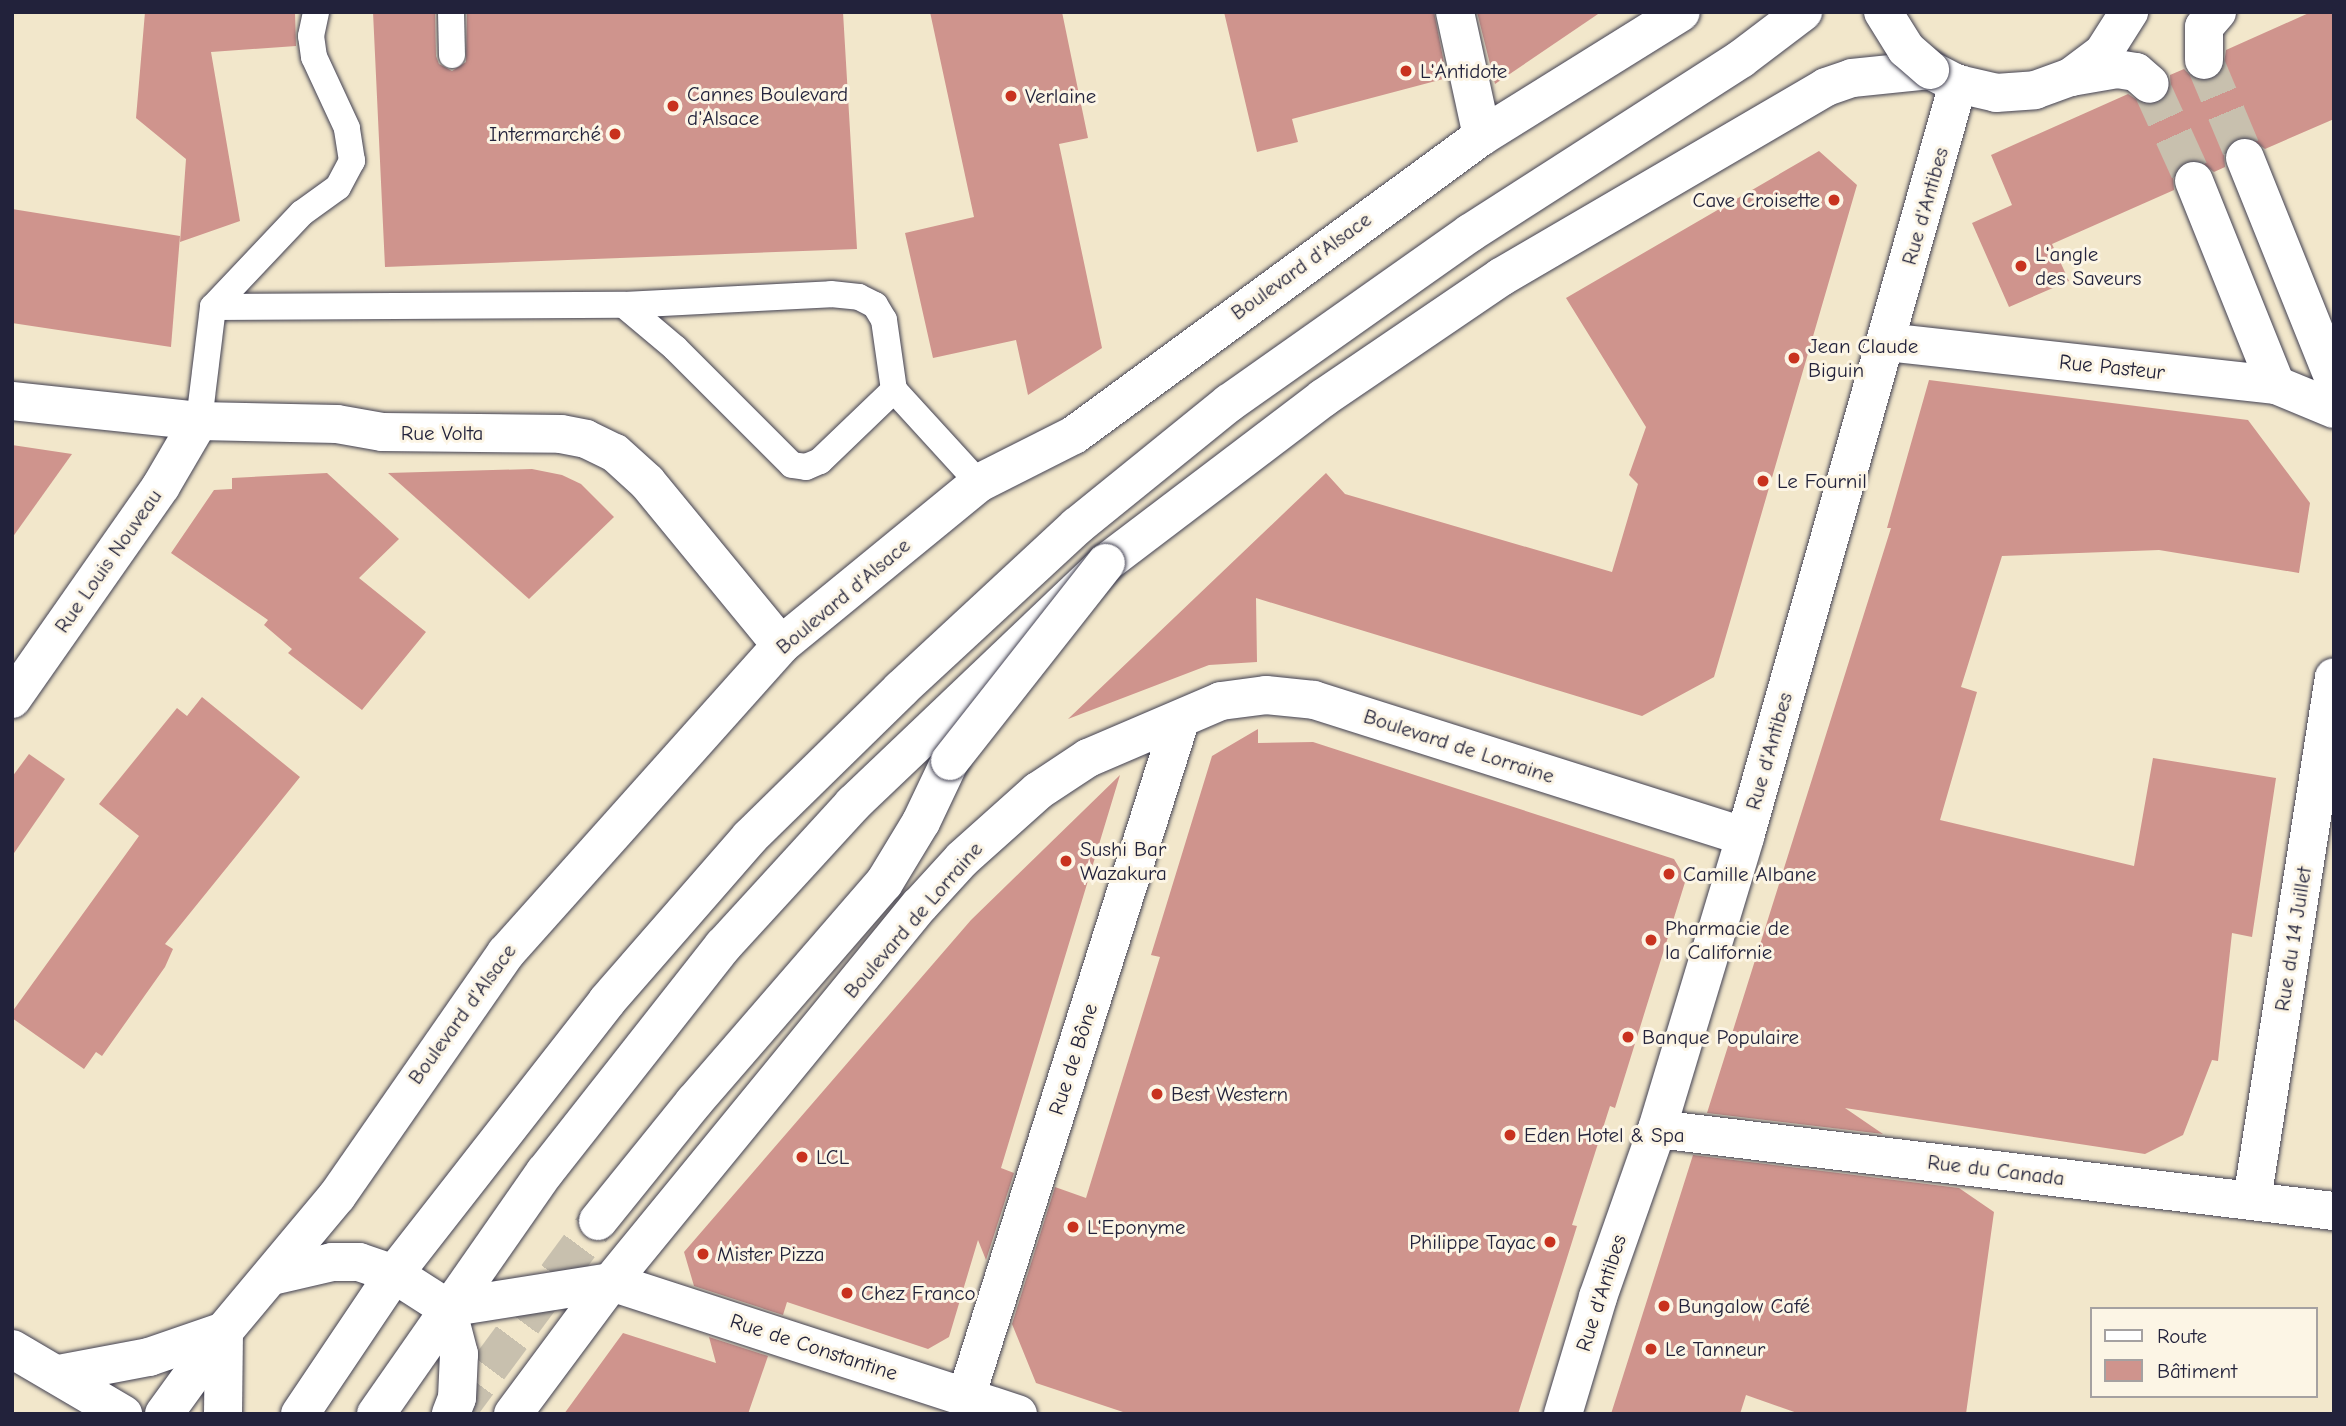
<!DOCTYPE html>
<meta charset="utf-8">
<style>
body{margin:0}
#map{position:relative;width:2346px;height:1426px;overflow:hidden;background:#f2e7cb;font-family:"Comic Neue",sans-serif}
div>[style]{position:absolute}
[style*='--x']{left:calc(var(--x)*1px);top:calc(var(--y)*1px);width:calc(var(--w)*1px);rotate:calc(var(--a)*1deg)}
.building>*{inset:0;background:#cf948d}
.minor-tunnel>*{height:38px;margin-top:-19px;transform-origin:0;background:repeating-linear-gradient(90deg,#c8c0ae 0 38px,transparent 0 57px)}
.roads{filter:drop-shadow(0 0 2px #414051) drop-shadow(0 0 2px #414051)}
.service>*{height:26px;margin:-13px;padding:0 13px;transform-origin:13px;border-radius:13px;background:#fff}
.minor>*{height:38px;margin:-19px;padding:0 19px;transform-origin:19px;border-radius:19px;background:#fff}
.tertiary>*{height:38px;margin:-19px;padding:0 19px;transform-origin:19px;border-radius:19px;background:#fff}
.trunk>*{height:38px;margin:-19px;padding:0 19px;transform-origin:19px;border-radius:19px;background:#fff}
.bridges{filter:drop-shadow(0 0 2px #414051) drop-shadow(0 0 2px #414051)}
.minor-bridge>*{height:38px;margin:-19px;padding:0 19px;transform-origin:19px;border-radius:19px;background:#fff}
.trunk-bridge>*{height:38px;margin:-19px;padding:0 19px;transform-origin:19px;border-radius:19px;background:#fff}
.dots>*{width:19px;height:19px;translate:-50% -50%;box-sizing:border-box;border:4px solid #fcf5e5;border-radius:50%}
span{translate:-50% -50%;white-space:nowrap;text-align:center;line-height:1.15;-webkit-text-stroke:6px #fcf5e5;paint-order:stroke}
.poi-label{font-size:21px;color:#22223b}
.left{translate:0 -50%;text-align:left}
.right{translate:-100% -50%;text-align:right}
.street-label{font-size:21px;color:#22223b}
.frame{position:absolute;inset:0;border:14px solid #22223b;pointer-events:none}
.legend{position:absolute;left:2090px;top:1307px;width:228px;height:91px;box-sizing:border-box;background:#fcf5e5;border:2px solid #a5a1a1;margin:0;padding:9px 12px;list-style:none;font-size:21px;color:#22223b}
.legend li{display:flex;align-items:center;gap:14px;height:35px}
.legend b{width:35px;border:2px solid #a5a1a1}
</style>
<div id="map">
<div class="building">
<div style="clip-path:polygon(145px 12px,295px 12px,296px 46px,211px 52px,240px 221px,180px 242px,186px 159px,136px 118px)"></div>
<div style="clip-path:polygon(373px 12px,435px 12px,436px 56px,439px 64px,452px 71px,466px 62px,467px 12px,843px 12px,857px 249px,385px 267px)"></div>
<div style="clip-path:polygon(930px 12px,1062px 12px,1088px 138px,1059px 144px,1102px 348px,1028px 395px,1016px 340px,933px 358px,905px 233px,974px 217px)"></div>
<div style="clip-path:polygon(1224px 12px,1434px 12px,1447px 78px,1292px 119px,1298px 142px,1257px 152px)"></div>
<div style="clip-path:polygon(1477px 12px,1601px 12px,1495px 84px)"></div>
<div style="clip-path:polygon(2311px 12px,2334px 12px,2334px 119px,2265px 149px,2249px 137px,2236px 138px,2224px 154px,2225px 167px,2214px 172px,2198px 160px,2185px 161px,2173px 177px,2174px 190px,2052px 244px,2069px 281px,2009px 307px,1972px 223px,2012px 205px,1991px 155px,2128px 94px,2145px 105px,2158px 104px,2171px 89px,2170px 75px,2184px 69px,2194px 79px,2214px 79px,2223px 70px,2226px 50px)"></div>
<div style="clip-path:polygon(1819px 151px,1857px 185px,1714px 677px,1642px 716px,1256px 598px,1257px 662px,1209px 665px,1068px 719px,1326px 473px,1345px 494px,1612px 572px,1638px 484px,1629px 475px,1646px 427px,1566px 298px)"></div>
<div style="clip-path:polygon(12px 209px,180px 236px,171px 347px,12px 323px)"></div>
<div style="clip-path:polygon(1929px 380px,2248px 420px,2310px 503px,2299px 573px,2159px 550px,2002px 556px,1961px 687px,1977px 692px,1940px 820px,2134px 866px,2153px 758px,2276px 778px,2252px 937px,2232px 933px,2218px 1061px,2212px 1060px,2183px 1135px,2145px 1154px,1845px 1108px,1883px 1134px,1707px 1113px,1891px 528px,1887px 528px)"></div>
<div style="clip-path:polygon(12px 445px,72px 454px,12px 538px)"></div>
<div style="clip-path:polygon(532px 469px,562px 475px,581px 484px,614px 517px,529px 599px,388px 473px)"></div>
<div style="clip-path:polygon(327px 473px,399px 539px,359px 578px,426px 632px,362px 710px,288px 653px,292px 649px,264px 625px,268px 620px,171px 553px,214px 490px,232px 489px,232px 478px)"></div>
<div style="clip-path:polygon(202px 697px,300px 777px,165px 944px,173px 949px,165px 967px,102px 1056px,96px 1052px,84px 1069px,12px 1018px,12px 1012px,139px 836px,99px 804px,177px 708px,187px 716px)"></div>
<div style="clip-path:polygon(1258px 729px,1258px 743px,1313px 742px,1674px 859px,1686px 879px,1615px 1108px,1610px 1106px,1572px 1225px,1577px 1226px,1518px 1414px,1129px 1414px,1036px 1383px,1012px 1324px,1055px 1187px,1086px 1198px,1160px 957px,1151px 955px,1212px 756px)"></div>
<div style="clip-path:polygon(29px 754px,65px 779px,12px 856px,12px 777px)"></div>
<div style="clip-path:polygon(1120px 775px,1001px 1168px,1014px 1173px,986px 1260px,978px 1240px,949px 1337px,928px 1349px,787px 1302px,783px 1315px,694px 1286px,684px 1252px,971px 920px)"></div>
<div style="clip-path:polygon(1693px 1155px,1959px 1188px,1994px 1212px,1966px 1414px,1800px 1414px,1746px 1395px,1740px 1414px,1611px 1414px)"></div>
<div style="clip-path:polygon(623px 1333px,716px 1363px,709px 1337px,768px 1356px,748px 1414px,564px 1414px)"></div>
</div>
<div class="minor-tunnel">
<div style="--x:2204;--y:60;--w:106;--a:67.3"></div>
<div style="--x:2150;--y:84;--w:107;--a:65.6"></div>
<div style="--x:455;--y:1414;--w:240;--a:-53.5"></div>
</div>
<div class="roads">
<div class="service">
<div style="--x:451;--y:12;--w:43;--a:88.7"></div>
<div style="--x:624;--y:305;--w:67;--a:40.1"></div>
<div style="--x:675;--y:348;--w:165;--a:45"></div>
<div style="--x:792;--y:465;--w:14;--a:8"></div>
<div style="--x:806;--y:467;--w:15;--a:-23"></div>
<div style="--x:820;--y:461;--w:103;--a:-43.8"></div>
<div style="--x:213;--y:307;--w:411;--a:-0.3"></div>
<div style="--x:624;--y:305;--w:207;--a:-3"></div>
<div style="--x:831;--y:294;--w:28;--a:6"></div>
<div style="--x:859;--y:297;--w:18;--a:27"></div>
<div style="--x:875;--y:305;--w:17;--a:59"></div>
<div style="--x:884;--y:320;--w:71;--a:81.9"></div>
<div style="--x:894;--y:390;--w:126;--a:47.6"></div>
<div style="--x:199;--y:421;--w:115;--a:-83"></div>
<div style="--x:213;--y:307;--w:129;--a:-46.6"></div>
<div style="--x:302;--y:213;--w:44;--a:-35.8"></div>
<div style="--x:338;--y:187;--w:30;--a:-62"></div>
<div style="--x:352;--y:161;--w:33;--a:-99"></div>
<div style="--x:347;--y:128;--w:78;--a:-114.9"></div>
<div style="--x:314;--y:57;--w:21;--a:-98"></div>
<div style="--x:311;--y:36;--w:25;--a:-78"></div>
</div>
<div class="minor">
<div style="--x:1455;--y:12;--w:127;--a:77.7"></div>
<div style="--x:2204;--y:60;--w:33;--a:-90"></div>
<div style="--x:2204;--y:27;--w:20;--a:-49"></div>
<div style="--x:2071;--y:77;--w:47;--a:-9.9"></div>
<div style="--x:2117;--y:69;--w:19;--a:9"></div>
<div style="--x:2136;--y:72;--w:18;--a:41"></div>
<div style="--x:2245;--y:158;--w:238;--a:68.1"></div>
<div style="--x:2194;--y:181;--w:220;--a:68.1"></div>
<div style="--x:1886;--y:342;--w:392;--a:6.3"></div>
<div style="--x:2276;--y:385;--w:63;--a:22.5"></div>
<div style="--x:12;--y:401;--w:188;--a:6.1"></div>
<div style="--x:199;--y:421;--w:138;--a:1.2"></div>
<div style="--x:337;--y:424;--w:46;--a:10.1"></div>
<div style="--x:382;--y:432;--w:179;--a:0.6"></div>
<div style="--x:561;--y:434;--w:25;--a:11"></div>
<div style="--x:586;--y:439;--w:32;--a:26"></div>
<div style="--x:615;--y:453;--w:43;--a:42.2"></div>
<div style="--x:647;--y:482;--w:211;--a:50.6"></div>
<div style="--x:12;--y:699;--w:260;--a:-55"></div>
<div style="--x:161;--y:486;--w:75;--a:-59.7"></div>
<div style="--x:1657;--y:1129;--w:682;--a:6.91"></div>
<div style="--x:2252;--y:1200;--w:529;--a:-81.09"></div>
<div style="--x:598;--y:1221;--w:153;--a:-51.1"></div>
<div style="--x:694;--y:1102;--w:290;--a:-49.1"></div>
<div style="--x:884;--y:883;--w:71;--a:-58.8"></div>
<div style="--x:921;--y:822;--w:68;--a:-64.6"></div>
<div style="--x:272;--y:1276;--w:62;--a:-13.1"></div>
<div style="--x:332;--y:1262;--w:27;--a:0"></div>
<div style="--x:359;--y:1262;--w:37;--a:19"></div>
<div style="--x:394;--y:1274;--w:63;--a:32.7"></div>
<div style="--x:447;--y:1308;--w:48;--a:75.4"></div>
<div style="--x:459;--y:1354;--w:44;--a:92.6"></div>
<div style="--x:457;--y:1398;--w:17;--a:111"></div>
<div style="--x:447;--y:1308;--w:166;--a:-9"></div>
<div style="--x:611;--y:1282;--w:428;--a:18"></div>
<div style="--x:12;--y:1349;--w:129;--a:30.4"></div>
<div style="--x:59;--y:1374;--w:92;--a:-10.7"></div>
<div style="--x:149;--y:1357;--w:79;--a:-19.1"></div>
<div style="--x:966;--y:1397;--w:709;--a:-72.43"></div>
<div style="--x:164;--y:1414;--w:102;--a:-54.1"></div>
<div style="--x:224;--y:1331;--w:176;--a:-50.1"></div>
<div style="--x:337;--y:1196;--w:296;--a:-55.2"></div>
<div style="--x:506;--y:953;--w:413;--a:-48.2"></div>
<div style="--x:781;--y:645;--w:256;--a:-39.3"></div>
<div style="--x:979;--y:483;--w:106;--a:-26.8"></div>
<div style="--x:1074;--y:435;--w:506;--a:-36.24"></div>
<div style="--x:1482;--y:136;--w:234;--a:-31.9"></div>
<div style="--x:223;--y:1414;--w:83;--a:-89.3"></div>
<div style="--x:513;--y:1414;--w:164;--a:-53.4"></div>
<div style="--x:611;--y:1282;--w:487;--a:-50.7"></div>
<div style="--x:920;--y:905;--w:62;--a:-47.6"></div>
<div style="--x:962;--y:859;--w:102;--a:-41.8"></div>
<div style="--x:1038;--y:791;--w:60;--a:-33.4"></div>
<div style="--x:1088;--y:758;--w:145;--a:-23.2"></div>
<div style="--x:1221;--y:701;--w:45;--a:-7.6"></div>
<div style="--x:1266;--y:695;--w:48;--a:5.9"></div>
<div style="--x:1314;--y:700;--w:452;--a:17.6"></div>
</div>
<div class="tertiary">
<div style="--x:1563;--y:1414;--w:122;--a:-73.3"></div>
<div style="--x:1598;--y:1297;--w:178;--a:-70.6"></div>
<div style="--x:1657;--y:1129;--w:305;--a:-73.2"></div>
<div style="--x:1745;--y:837;--w:783;--a:-74.21"></div>
</div>
<div class="trunk">
<div style="--x:300;--y:1414;--w:169;--a:-56.1"></div>
<div style="--x:394;--y:1274;--w:346;--a:-52"></div>
<div style="--x:607;--y:1001;--w:218;--a:-48.9"></div>
<div style="--x:750;--y:837;--w:211;--a:-44.4"></div>
<div style="--x:901;--y:689;--w:240;--a:-42.8"></div>
<div style="--x:1077;--y:526;--w:196;--a:-39"></div>
<div style="--x:1229;--y:403;--w:295;--a:-35.2"></div>
<div style="--x:1470;--y:233;--w:322;--a:-32.7"></div>
<div style="--x:1741;--y:59;--w:78;--a:-37.2"></div>
<div style="--x:376;--y:1414;--w:295;--a:-55.1"></div>
<div style="--x:545;--y:1172;--w:288;--a:-51.8"></div>
<div style="--x:723;--y:946;--w:193;--a:-47.5"></div>
<div style="--x:853;--y:804;--w:349;--a:-43.6"></div>
<div style="--x:1106;--y:563;--w:273;--a:-37.2"></div>
<div style="--x:1323;--y:398;--w:215;--a:-34.2"></div>
<div style="--x:1501;--y:277;--w:376;--a:-30.3"></div>
<div style="--x:1826;--y:87;--w:28;--a:-19"></div>
<div style="--x:1852;--y:78;--w:78;--a:-5.9"></div>
<div style="--x:1930;--y:70;--w:31;--a:27"></div>
<div style="--x:1958;--y:84;--w:39;--a:13"></div>
<div style="--x:1996;--y:93;--w:39;--a:-4"></div>
<div style="--x:2035;--y:90;--w:38;--a:-20"></div>
<div style="--x:2071;--y:77;--w:40;--a:-37"></div>
<div style="--x:2103;--y:53;--w:49;--a:-57.6"></div>
</div>
</div>
<div class="bridges">
<div class="minor-bridge">
<div style="--x:950;--y:761;--w:252;--a:-51.8"></div>
</div>
<div class="trunk-bridge">
<div style="--x:1883;--y:12;--w:44;--a:58.1"></div>
<div style="--x:1906;--y:49;--w:32;--a:41"></div>
</div>
</div>
<div class="dots">
<div style="left:1406px;top:71px;background:#c8321e"></div>
<div style="left:1011px;top:96px;background:#c8321e"></div>
<div style="left:673px;top:106px;background:#c8321e"></div>
<div style="left:615px;top:134px;background:#c8321e"></div>
<div style="left:1834px;top:200px;background:#c8321e"></div>
<div style="left:2021px;top:266px;background:#c8321e"></div>
<div style="left:1794px;top:358px;background:#c8321e"></div>
<div style="left:1763px;top:481px;background:#c8321e"></div>
<div style="left:1066px;top:861px;background:#c8321e"></div>
<div style="left:1669px;top:874px;background:#c8321e"></div>
<div style="left:1651px;top:940px;background:#c8321e"></div>
<div style="left:1628px;top:1037px;background:#c8321e"></div>
<div style="left:1157px;top:1094px;background:#c8321e"></div>
<div style="left:1510px;top:1135px;background:#c8321e"></div>
<div style="left:802px;top:1157px;background:#c8321e"></div>
<div style="left:1073px;top:1227px;background:#c8321e"></div>
<div style="left:1550px;top:1242px;background:#c8321e"></div>
<div style="left:703px;top:1254px;background:#c8321e"></div>
<div style="left:847px;top:1293px;background:#c8321e"></div>
<div style="left:1664px;top:1306px;background:#c8321e"></div>
<div style="left:1651px;top:1349px;background:#c8321e"></div>
</div>
<div class="poi-label">
<span class="left" style="left:1420px;top:71px">L'Antidote</span>
<span class="left" style="left:687px;top:106px">Cannes Boulevard<br>d'Alsace</span>
<span class="left" style="left:1025px;top:96px">Verlaine</span>
<span class="right" style="left:601px;top:134px">Intermarché</span>
<span class="right" style="left:1820px;top:200px">Cave Croisette</span>
<span class="left" style="left:2035px;top:266px">L'angle<br>des Saveurs</span>
<span class="left" style="left:1808px;top:358px">Jean Claude<br>Biguin</span>
<span class="left" style="left:1777px;top:481px">Le Fournil</span>
<span class="left" style="left:1080px;top:861px">Sushi Bar<br>Wazakura</span>
<span class="left" style="left:1683px;top:874px">Camille Albane</span>
<span class="left" style="left:1665px;top:940px">Pharmacie de<br>la Californie</span>
<span class="left" style="left:1642px;top:1037px">Banque Populaire</span>
<span class="left" style="left:1171px;top:1094px">Best Western</span>
<span class="left" style="left:1524px;top:1135px">Eden Hotel &amp; Spa</span>
<span class="left" style="left:816px;top:1157px">LCL</span>
<span class="left" style="left:1087px;top:1227px">L'Eponyme</span>
<span class="right" style="left:1536px;top:1242px">Philippe Tayac</span>
<span class="left" style="left:717px;top:1254px">Mister Pizza</span>
<span class="left" style="left:861px;top:1293px">Chez Franco</span>
<span class="left" style="left:1678px;top:1306px">Bungalow Café</span>
<span class="left" style="left:1665px;top:1349px">Le Tanneur</span>
</div>
<div class="street-label">
<span style="left:1925px;top:206px;rotate:-74deg">Rue d'Antibes</span>
<span style="left:1301px;top:266px;rotate:-36deg">Boulevard d'Alsace</span>
<span style="left:2112px;top:367px;rotate:6deg">Rue Pasteur</span>
<span style="left:442px;top:433px">Rue Volta</span>
<span style="left:108px;top:561px;rotate:-55deg">Rue Louis Nouveau</span>
<span style="left:843px;top:596px;rotate:-40deg">Boulevard d'Alsace</span>
<span style="left:1459px;top:746px;rotate:18deg">Boulevard de Lorraine</span>
<span style="left:1769px;top:751px;rotate:-74deg">Rue d'Antibes</span>
<span style="left:913px;top:920px;rotate:-49deg">Boulevard de Lorraine</span>
<span style="left:2293px;top:939px;rotate:-81deg">Rue du 14 Juillet</span>
<span style="left:462px;top:1014px;rotate:-54deg">Boulevard d'Alsace</span>
<span style="left:1073px;top:1059px;rotate:-72deg">Rue de Bône</span>
<span style="left:1996px;top:1170px;rotate:7deg">Rue du Canada</span>
<span style="left:1601px;top:1293px;rotate:-72deg">Rue d'Antibes</span>
<span style="left:814px;top:1347px;rotate:18deg">Rue de Constantine</span>
</div>
<div class="frame"></div>
<ul class="legend">
<li><b style="height:9px;background:#fff"></b>Route</li>
<li><b style="height:19px;background:#cf948d"></b>Bâtiment</li>
</ul>
</div>
